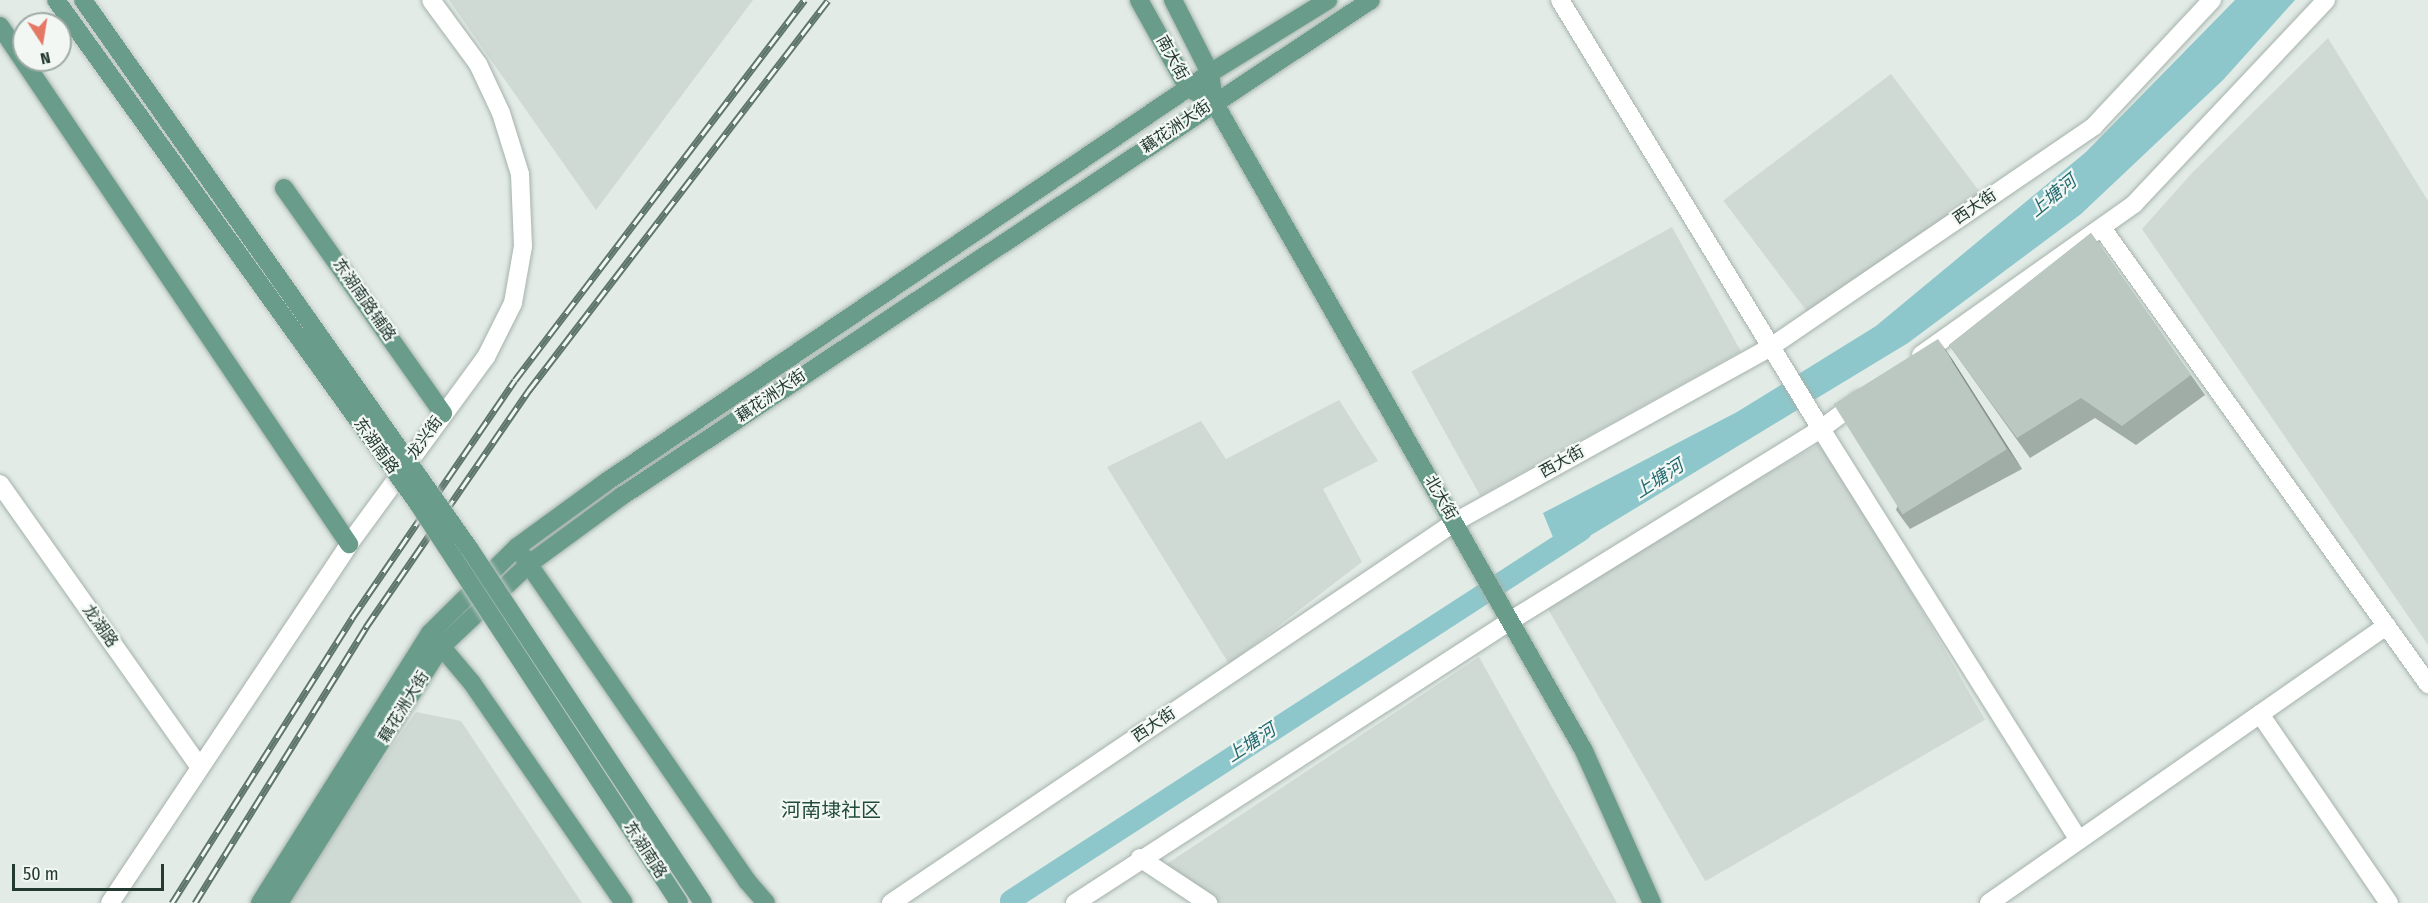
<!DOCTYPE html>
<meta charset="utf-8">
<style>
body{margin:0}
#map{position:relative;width:2428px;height:903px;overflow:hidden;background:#e2ebe6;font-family:"Fira Sans Condensed","Noto Sans SC",sans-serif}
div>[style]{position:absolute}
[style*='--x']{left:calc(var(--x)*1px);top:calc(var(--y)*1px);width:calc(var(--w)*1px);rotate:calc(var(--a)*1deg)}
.built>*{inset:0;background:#d0dad5;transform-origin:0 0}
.water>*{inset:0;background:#8ec7cb}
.canal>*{height:21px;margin:-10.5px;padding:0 10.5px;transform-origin:10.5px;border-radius:10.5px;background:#8ec7cb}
.roads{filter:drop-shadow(0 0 2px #a5b2ac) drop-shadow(0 0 2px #a5b2ac)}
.minor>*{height:18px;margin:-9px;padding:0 9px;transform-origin:9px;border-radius:9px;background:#fff}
.major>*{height:18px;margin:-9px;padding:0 9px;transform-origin:9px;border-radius:9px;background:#6a9c8b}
.rail>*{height:7px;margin-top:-3.5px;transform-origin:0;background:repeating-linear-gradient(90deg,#f2f7f4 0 14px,#5e756d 0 28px);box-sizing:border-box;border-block:2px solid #5e756d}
.bridges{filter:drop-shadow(0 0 2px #c1c8c6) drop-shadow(0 0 2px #c1c8c6)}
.major-bridge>*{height:18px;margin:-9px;padding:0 9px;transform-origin:9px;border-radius:9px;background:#6a9c8b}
.wall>*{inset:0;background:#a0aca6}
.shaded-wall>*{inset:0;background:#828c87}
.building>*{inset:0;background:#bac8c1;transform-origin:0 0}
span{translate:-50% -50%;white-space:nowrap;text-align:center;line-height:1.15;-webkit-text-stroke:4.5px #f2f7f4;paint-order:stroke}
.street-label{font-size:16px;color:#233a32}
.water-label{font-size:18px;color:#236b70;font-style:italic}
.quarter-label{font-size:20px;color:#214a3c}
.north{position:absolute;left:12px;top:12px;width:60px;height:60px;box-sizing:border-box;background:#f2f7f4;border:2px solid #9faba6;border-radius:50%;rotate:168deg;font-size:16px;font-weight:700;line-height:24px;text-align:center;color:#233a32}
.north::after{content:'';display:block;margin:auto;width:21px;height:27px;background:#e57865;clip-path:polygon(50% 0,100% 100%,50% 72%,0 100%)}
.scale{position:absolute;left:12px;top:864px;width:152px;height:27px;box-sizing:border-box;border:3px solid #233a32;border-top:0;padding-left:8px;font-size:18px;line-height:21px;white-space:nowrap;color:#233a32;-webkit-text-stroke:4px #f2f7f4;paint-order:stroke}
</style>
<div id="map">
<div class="built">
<div style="clip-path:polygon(449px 0,753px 0,596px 210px)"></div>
<div style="clip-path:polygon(2328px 38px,2428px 201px,2428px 645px,2142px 229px,2192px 173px)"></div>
<div style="left:1891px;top:74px;width:152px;height:210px;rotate:53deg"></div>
<div style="left:1672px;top:227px;width:142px;height:298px;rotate:61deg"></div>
<div style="clip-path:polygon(1339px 400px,1378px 461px,1323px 489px,1362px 562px,1229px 664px,1107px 467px,1201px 421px,1226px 459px)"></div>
<div style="left:1824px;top:441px;width:322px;height:323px;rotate:60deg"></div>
<div style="clip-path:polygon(1479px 657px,1617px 903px,1208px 903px,1159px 869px)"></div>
<div style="clip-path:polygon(416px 712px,461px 721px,582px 903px,284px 903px)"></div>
</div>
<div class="water">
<div style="clip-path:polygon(2235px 0,2295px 0,2223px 80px,2081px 214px,1908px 343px,1560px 554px,1543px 513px,1737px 412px,1876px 326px,2086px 152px)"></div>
</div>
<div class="canal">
<div style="--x:1010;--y:900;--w:680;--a:-32.94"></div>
</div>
<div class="roads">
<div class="minor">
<div style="--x:1560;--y:0;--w:502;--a:58.68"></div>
<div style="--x:1821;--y:429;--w:485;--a:57.9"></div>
<div style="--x:2102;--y:228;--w:561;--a:54.44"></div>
<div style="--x:1921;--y:355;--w:261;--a:-35.3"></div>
<div style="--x:2134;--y:204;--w:280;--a:-46.7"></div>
<div style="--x:0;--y:484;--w:347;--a:54.8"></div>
<div style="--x:2260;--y:714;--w:229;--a:55.7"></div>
<div style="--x:1140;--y:858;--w:82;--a:33.5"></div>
<div style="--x:110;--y:903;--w:431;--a:-56.3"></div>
<div style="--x:349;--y:544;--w:232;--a:-53.8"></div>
<div style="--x:486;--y:357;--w:60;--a:-63.4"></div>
<div style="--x:513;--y:303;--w:58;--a:-80"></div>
<div style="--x:523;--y:246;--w:72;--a:-92.4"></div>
<div style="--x:520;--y:174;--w:64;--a:-107.3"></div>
<div style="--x:501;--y:113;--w:54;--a:-115.1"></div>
<div style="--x:478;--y:64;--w:79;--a:-126.3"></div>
<div style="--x:891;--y:903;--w:681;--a:-34.04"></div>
<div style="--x:1455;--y:522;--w:363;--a:-29"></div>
<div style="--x:1772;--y:346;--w:390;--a:-34.3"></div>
<div style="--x:2094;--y:126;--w:173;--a:-46.9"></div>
<div style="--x:1075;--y:903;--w:518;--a:-32.95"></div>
<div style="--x:1510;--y:621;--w:365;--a:-31.7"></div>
<div style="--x:1821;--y:429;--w:49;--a:-36.6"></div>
<div style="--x:1989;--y:903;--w:485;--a:-34.9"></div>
</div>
<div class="major">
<div style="--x:1139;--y:0;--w:101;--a:60.9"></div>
<div style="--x:1188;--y:88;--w:11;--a:27"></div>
<div style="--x:1173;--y:0;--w:82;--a:63.1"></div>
<div style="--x:1210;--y:73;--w:29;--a:82"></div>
<div style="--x:1214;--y:102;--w:747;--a:60.31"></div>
<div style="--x:1584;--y:751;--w:167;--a:65.9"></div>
<div style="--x:0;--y:26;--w:625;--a:56.03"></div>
<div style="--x:284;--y:188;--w:276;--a:54.8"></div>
<div style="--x:523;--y:556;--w:395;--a:55.4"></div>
<div style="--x:747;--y:881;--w:29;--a:49"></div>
<div style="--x:435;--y:639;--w:57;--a:49.9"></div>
<div style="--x:472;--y:683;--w:267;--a:55.4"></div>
<div style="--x:260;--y:903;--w:319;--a:-57.8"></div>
<div style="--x:430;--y:633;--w:122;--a:-44.7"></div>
<div style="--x:517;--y:547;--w:110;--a:-36.1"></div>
<div style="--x:606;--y:482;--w:729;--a:-34.1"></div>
<div style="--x:1210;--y:73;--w:139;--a:-31.7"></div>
<div style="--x:279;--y:903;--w:303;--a:-57.7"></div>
<div style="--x:441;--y:647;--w:121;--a:-43.3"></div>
<div style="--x:529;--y:564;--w:115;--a:-36.2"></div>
<div style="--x:622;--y:496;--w:898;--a:-33.51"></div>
</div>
</div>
<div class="rail">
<div style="--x:172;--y:903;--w:337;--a:-57.7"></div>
<div style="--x:352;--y:618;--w:288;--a:-55.6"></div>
<div style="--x:515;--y:380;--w:478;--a:-52.7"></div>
<div style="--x:195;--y:903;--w:325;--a:-58.2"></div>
<div style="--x:366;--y:627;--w:288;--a:-55.5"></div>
<div style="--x:529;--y:390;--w:491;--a:-52.5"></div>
</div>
<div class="bridges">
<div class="major-bridge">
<div style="--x:56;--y:0;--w:622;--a:54.29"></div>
<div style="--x:419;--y:505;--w:475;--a:56.8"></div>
<div style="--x:83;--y:0;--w:670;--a:54.84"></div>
<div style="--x:469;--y:548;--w:425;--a:56.6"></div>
</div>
</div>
<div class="wall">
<div style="clip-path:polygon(2091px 233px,2205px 395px,2136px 445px,2095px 418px,2030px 458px,1949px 345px)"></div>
<div style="clip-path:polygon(1952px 359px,2022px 469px,1910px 529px,1896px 510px)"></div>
</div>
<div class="shaded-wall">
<div style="clip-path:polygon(1938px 339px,1952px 359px,2022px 469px,2008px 449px)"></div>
</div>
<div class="building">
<div style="clip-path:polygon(2091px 233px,2191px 375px,2122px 426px,2081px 398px,2017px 438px,1949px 345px)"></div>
<div style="left:1938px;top:339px;width:130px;height:123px;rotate:58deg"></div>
</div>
<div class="street-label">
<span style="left:1172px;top:58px;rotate:61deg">南大街</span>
<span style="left:1176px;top:127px;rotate:-34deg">藕花洲大街</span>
<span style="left:1975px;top:207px;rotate:-34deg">西大街</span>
<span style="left:364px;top:300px;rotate:55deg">东湖南路辅路</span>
<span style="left:771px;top:396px;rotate:-34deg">藕花洲大街</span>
<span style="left:425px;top:438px;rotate:-54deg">龙兴街</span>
<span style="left:376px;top:446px;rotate:54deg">东湖南路</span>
<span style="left:1562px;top:462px;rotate:-29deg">西大街</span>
<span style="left:1441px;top:498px;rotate:60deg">北大街</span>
<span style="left:100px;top:626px;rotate:55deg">龙湖路</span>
<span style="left:404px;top:707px;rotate:-58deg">藕花洲大街</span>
<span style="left:1154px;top:725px;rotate:-34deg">西大街</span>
<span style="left:645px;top:850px;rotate:57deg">东湖南路</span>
</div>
<div class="water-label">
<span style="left:2053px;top:196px;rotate:-39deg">上塘河</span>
<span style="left:1659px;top:479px;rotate:-33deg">上塘河</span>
<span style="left:1251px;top:743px;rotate:-33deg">上塘河</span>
</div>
<div class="quarter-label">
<span style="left:831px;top:810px">河南埭社区</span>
</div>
<div class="north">N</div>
<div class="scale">50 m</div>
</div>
